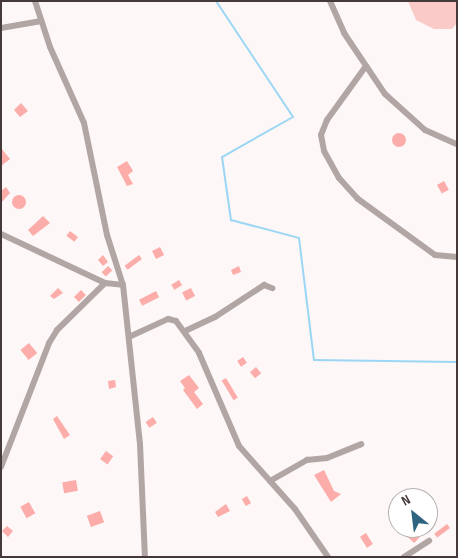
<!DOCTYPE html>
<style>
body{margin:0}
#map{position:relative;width:458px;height:558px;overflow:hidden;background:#fdf7f7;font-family:"Sofia Sans Condensed",sans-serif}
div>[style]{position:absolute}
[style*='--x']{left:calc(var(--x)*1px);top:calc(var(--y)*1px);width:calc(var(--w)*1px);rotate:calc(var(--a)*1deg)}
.green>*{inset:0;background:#f9cac7}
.stream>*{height:2px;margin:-1px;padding:0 1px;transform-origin:1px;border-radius:1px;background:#9bd6f5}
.building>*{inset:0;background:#fcadaa;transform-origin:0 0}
.round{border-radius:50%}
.street>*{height:6px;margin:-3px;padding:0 3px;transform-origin:3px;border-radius:3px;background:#b2a6a5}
span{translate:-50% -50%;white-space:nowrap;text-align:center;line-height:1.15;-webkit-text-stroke:4px #fff;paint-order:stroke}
.frame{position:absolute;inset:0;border:2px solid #453a39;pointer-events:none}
.north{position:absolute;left:388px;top:488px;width:50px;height:50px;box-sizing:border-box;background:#fff;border:1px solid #b5b0b0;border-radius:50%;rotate:331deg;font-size:14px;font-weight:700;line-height:20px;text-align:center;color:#453a39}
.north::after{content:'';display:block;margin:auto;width:18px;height:22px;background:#2e647f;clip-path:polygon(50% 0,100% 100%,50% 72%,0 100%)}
</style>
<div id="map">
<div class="green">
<div style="clip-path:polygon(408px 1px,457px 1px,457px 23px,452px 29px,434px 29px,416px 20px)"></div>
</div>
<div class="stream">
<div style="--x:216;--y:1;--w:139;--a:56.4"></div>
<div style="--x:293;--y:117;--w:81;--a:150.6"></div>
<div style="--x:222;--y:157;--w:64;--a:81.9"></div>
<div style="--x:231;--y:220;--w:70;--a:14.8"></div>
<div style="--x:299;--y:238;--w:123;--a:83"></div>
<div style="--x:314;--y:360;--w:143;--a:0.8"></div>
</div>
<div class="building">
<div style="clip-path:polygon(21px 103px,28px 111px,20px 117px,14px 110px)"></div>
<div class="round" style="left:392px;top:133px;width:14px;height:14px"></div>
<div style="clip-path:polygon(1px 148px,10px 159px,1px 166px)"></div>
<div style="clip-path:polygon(127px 161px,133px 171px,128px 175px,133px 184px,127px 186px,117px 167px)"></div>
<div style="left:444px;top:181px;width:10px;height:8px;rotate:61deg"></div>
<div style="clip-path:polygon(6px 187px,10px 193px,1px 203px,1px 191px)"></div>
<div class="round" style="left:12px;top:195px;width:14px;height:14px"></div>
<div style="clip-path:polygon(43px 216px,50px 223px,33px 236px,28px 230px)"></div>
<div style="left:70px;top:231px;width:10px;height:6px;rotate:37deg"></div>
<div style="left:160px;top:247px;width:9px;height:9px;rotate:63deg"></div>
<div style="clip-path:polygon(103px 255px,108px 262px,103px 266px,98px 260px)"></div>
<div style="left:139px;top:255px;width:5px;height:18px;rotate:53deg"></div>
<div style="left:108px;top:266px;width:6px;height:9px;rotate:45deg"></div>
<div style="clip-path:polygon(239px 266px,241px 272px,233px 275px,231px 270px)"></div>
<div style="left:179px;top:280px;width:6px;height:9px;rotate:59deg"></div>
<div style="clip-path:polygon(58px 288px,63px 293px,54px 299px,50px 296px)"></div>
<div style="left:191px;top:288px;width:9px;height:10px;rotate:63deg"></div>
<div style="left:81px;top:290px;width:7px;height:10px;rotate:45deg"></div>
<div style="left:156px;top:291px;width:7px;height:19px;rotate:63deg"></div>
<div style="left:29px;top:343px;width:13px;height:11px;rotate:51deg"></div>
<div style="left:243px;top:357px;width:7px;height:7px;rotate:56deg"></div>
<div style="left:256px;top:367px;width:8px;height:8px;rotate:50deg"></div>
<div style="clip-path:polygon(189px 375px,199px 388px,194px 392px,203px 404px,197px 409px,183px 390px,185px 388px,180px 381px)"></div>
<div style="left:226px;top:378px;width:23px;height:5px;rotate:59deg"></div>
<div style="clip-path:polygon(115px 380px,116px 387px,109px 389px,108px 381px)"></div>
<div style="clip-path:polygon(57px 416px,70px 435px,64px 439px,53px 419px)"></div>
<div style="left:153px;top:417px;width:7px;height:9px;rotate:56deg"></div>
<div style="left:106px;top:451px;width:9px;height:10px;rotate:36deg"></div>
<div style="clip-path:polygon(324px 470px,334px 491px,341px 494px,331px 502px,314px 475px)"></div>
<div style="left:76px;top:480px;width:11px;height:14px;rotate:80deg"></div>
<div style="left:247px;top:496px;width:8px;height:6px;rotate:60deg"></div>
<div style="left:29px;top:502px;width:13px;height:10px;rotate:61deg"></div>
<div style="clip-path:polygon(226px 504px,230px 511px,218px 517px,215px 512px)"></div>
<div style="left:100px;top:511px;width:12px;height:14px;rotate:70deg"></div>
<div style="left:447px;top:524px;width:5px;height:16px;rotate:53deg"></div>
<div style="clip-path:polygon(7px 526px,13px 531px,8px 537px,2px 531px)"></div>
<div style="left:412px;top:529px;width:11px;height:9px;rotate:41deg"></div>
<div style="left:366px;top:533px;width:13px;height:7px;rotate:58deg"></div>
</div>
<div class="street">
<div style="--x:35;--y:1;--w:48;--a:71.9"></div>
<div style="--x:50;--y:47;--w:83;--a:65.9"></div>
<div style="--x:84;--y:123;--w:114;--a:78.4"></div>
<div style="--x:107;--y:235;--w:52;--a:72.3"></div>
<div style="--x:123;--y:285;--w:160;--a:83.9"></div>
<div style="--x:140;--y:444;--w:113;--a:87.5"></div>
<div style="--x:330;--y:1;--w:35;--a:66"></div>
<div style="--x:344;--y:33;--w:73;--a:56.1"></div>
<div style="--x:385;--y:94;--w:54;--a:42"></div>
<div style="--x:425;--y:130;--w:35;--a:24"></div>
<div style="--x:1;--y:28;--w:41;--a:-9.9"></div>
<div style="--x:366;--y:66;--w:67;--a:125.8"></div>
<div style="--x:327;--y:120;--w:16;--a:112"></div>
<div style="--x:321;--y:135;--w:16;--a:79"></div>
<div style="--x:324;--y:151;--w:31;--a:61"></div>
<div style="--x:339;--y:178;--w:28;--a:48"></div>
<div style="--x:358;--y:199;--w:95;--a:36"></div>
<div style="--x:435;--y:255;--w:22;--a:5"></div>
<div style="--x:1;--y:234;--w:115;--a:25.2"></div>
<div style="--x:105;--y:283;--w:18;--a:6"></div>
<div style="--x:185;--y:331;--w:33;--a:-25"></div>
<div style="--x:215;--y:317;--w:59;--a:-33.1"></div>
<div style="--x:264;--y:285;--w:9;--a:21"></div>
<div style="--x:131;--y:336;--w:41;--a:-24.7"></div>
<div style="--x:168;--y:319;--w:8;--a:14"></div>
<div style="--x:176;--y:321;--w:39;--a:54"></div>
<div style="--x:199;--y:353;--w:101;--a:66.7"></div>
<div style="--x:239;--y:446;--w:84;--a:48.4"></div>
<div style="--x:295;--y:509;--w:58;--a:55.5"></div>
<div style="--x:1;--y:467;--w:133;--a:-68.8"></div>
<div style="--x:49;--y:343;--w:15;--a:-58"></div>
<div style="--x:57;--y:330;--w:67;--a:-44.4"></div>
<div style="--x:270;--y:481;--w:43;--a:-29.6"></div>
<div style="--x:307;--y:460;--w:20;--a:-6"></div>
<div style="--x:327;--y:458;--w:37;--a:-22"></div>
<div style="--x:404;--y:557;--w:30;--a:-33"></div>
</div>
<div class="frame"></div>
<div class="north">N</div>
</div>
